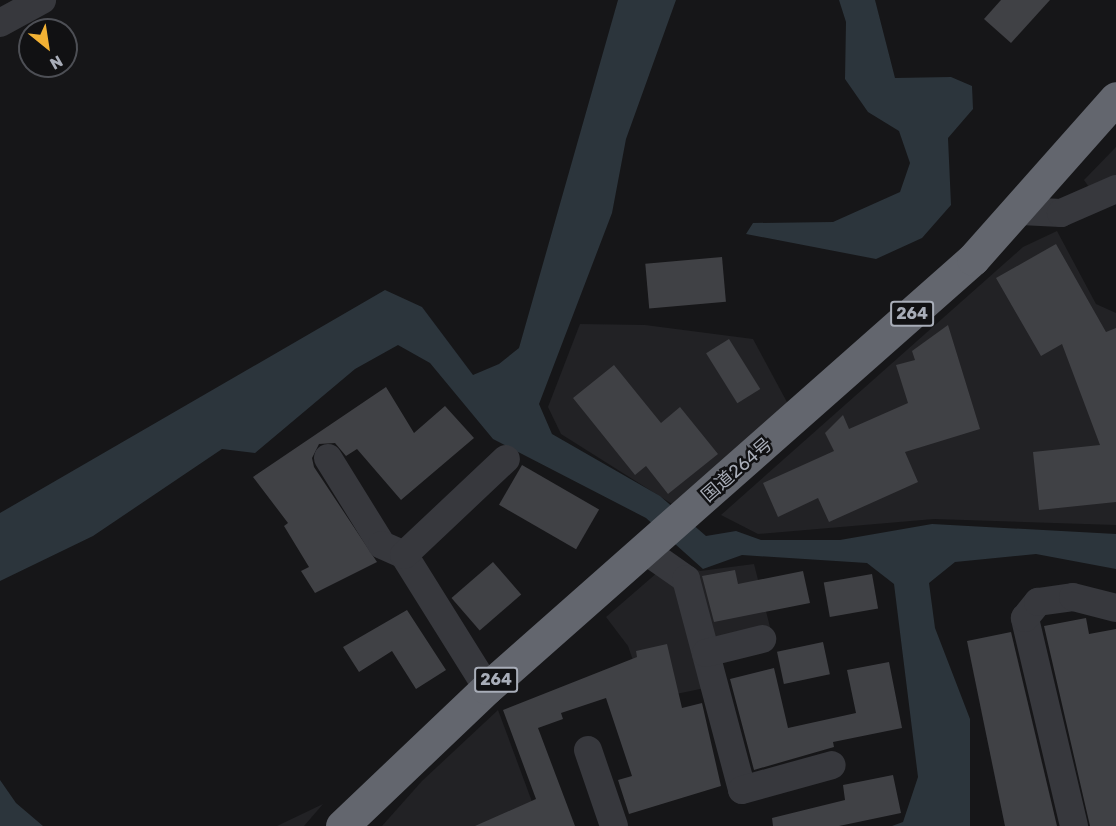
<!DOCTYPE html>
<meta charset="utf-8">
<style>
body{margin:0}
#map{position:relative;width:1116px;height:826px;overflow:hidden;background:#161618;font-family:Rubik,"Noto Sans JP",sans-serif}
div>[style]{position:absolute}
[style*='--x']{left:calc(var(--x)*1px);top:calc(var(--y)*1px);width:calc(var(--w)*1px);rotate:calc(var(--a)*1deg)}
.built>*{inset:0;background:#222225}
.water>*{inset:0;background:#2c353c}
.building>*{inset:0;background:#404145;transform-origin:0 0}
.minor>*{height:28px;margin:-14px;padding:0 14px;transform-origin:14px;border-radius:14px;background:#37383d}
.highway>*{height:33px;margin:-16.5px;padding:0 16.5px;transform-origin:16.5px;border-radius:16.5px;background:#63666e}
span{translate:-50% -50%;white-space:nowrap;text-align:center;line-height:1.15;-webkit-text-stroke:5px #111113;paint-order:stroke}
.shield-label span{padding:2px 4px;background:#111113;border:2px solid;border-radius:4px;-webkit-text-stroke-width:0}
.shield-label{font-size:16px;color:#a8adb8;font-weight:700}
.street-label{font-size:18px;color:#a8adb8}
.north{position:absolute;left:18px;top:18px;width:60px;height:60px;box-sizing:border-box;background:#111113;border:2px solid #4d4f55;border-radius:50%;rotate:150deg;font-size:16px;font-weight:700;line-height:24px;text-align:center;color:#a8adb8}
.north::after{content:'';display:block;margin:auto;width:21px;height:27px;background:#f2b134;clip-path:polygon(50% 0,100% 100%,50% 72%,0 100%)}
</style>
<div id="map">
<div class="built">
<div style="clip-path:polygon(1116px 147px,1116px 180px,1091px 190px,1084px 180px)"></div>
<div style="clip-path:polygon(1057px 231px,1096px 304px,1116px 313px,1116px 525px,934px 519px,758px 534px,721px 515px,1023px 247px)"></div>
<div style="clip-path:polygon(580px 324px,645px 325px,753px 339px,788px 404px,672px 504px,561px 434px,548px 407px)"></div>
<div style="clip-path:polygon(673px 559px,700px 571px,754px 564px,771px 631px,694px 648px,705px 688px,647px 700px,628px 646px,606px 617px)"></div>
<div style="clip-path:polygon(498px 710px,541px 826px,382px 826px,422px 781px)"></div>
<div style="clip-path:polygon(323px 804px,304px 826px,277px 826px)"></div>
</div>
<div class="water">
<div style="clip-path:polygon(618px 0,676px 0,626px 139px,612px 213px,539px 404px,552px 434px,660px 496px,706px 536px,736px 531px,761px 540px,840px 540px,932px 524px,1116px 534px,1116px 569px,1036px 554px,955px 562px,929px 583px,935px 628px,970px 719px,970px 826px,892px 826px,903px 822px,918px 777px,894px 584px,867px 563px,742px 555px,703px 569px,646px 518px,493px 439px,430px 363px,398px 345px,355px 369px,255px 453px,222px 449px,93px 536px,0 581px,0 513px,385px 290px,422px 307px,473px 375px,499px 364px,519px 348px)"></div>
<div style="clip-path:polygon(839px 0,875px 0,895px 78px,951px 77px,972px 86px,973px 109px,948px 138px,951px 205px,922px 238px,876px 259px,746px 234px,753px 223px,833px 222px,900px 192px,910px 163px,899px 131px,868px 112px,845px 79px,846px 22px)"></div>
<div style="clip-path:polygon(0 780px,16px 803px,43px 826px,0 826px)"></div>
</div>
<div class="building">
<div style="clip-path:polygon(1001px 0,1050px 0,1011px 43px,984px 19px)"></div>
<div style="clip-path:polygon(1056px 244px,1106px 332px,1116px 328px,1116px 502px,1039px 510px,1033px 452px,1100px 445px,1062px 344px,1041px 356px,996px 278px)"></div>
<div style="left:722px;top:257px;width:45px;height:77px;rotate:85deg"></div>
<div style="clip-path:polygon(948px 325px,980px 429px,905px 452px,918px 482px,829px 522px,818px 498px,778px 517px,763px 483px,834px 451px,825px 433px,843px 415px,849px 429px,908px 403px,896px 365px,915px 360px,912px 351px)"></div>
<div style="left:729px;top:339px;width:59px;height:27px;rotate:58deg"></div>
<div style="clip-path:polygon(614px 365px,661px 423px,680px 407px,718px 454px,668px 494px,646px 466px,635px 475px,573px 398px)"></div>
<div style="clip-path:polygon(386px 387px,414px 433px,445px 406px,474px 438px,401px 500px,357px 449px,346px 456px,335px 443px,319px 444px,312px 458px,314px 467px,377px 562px,315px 593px,301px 571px,309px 567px,284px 526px,288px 523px,253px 477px)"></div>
<div style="left:522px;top:465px;width:89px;height:46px;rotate:30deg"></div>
<div style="left:493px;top:562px;width:43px;height:55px;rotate:49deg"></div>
<div style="clip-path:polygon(735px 570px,738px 584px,803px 571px,810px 603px,714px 622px,702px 576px)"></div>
<div style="left:872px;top:574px;width:35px;height:49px;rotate:80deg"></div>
<div style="clip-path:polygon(407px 610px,446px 670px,416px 689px,392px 651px,359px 672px,343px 647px)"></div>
<div style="clip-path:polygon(1086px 618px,1089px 634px,1116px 629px,1116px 826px,1090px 826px,1044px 626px)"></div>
<div style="clip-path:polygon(1011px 632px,1057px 826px,1005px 826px,967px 641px)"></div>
<div style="left:823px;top:642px;width:33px;height:47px;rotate:78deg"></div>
<div style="clip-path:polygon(667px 644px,682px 708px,702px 703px,721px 786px,629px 814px,618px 780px,632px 776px,606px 698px,561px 713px,563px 719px,538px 728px,575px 826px,475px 826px,536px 799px,503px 710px,637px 657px,636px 651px)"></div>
<div style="clip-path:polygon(889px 662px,902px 728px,833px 742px,834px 747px,754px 770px,730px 679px,774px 668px,788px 728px,856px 713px,847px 670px)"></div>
<div style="clip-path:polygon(893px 775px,901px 813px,839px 826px,773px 826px,772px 818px,845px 800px,843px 785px)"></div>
</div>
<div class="minor">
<div style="--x:0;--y:23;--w:48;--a:-28.7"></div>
<div style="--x:1021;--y:211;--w:40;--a:2.9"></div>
<div style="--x:1061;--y:213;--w:60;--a:-23.6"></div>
<div style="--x:328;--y:458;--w:102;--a:58.2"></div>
<div style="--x:382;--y:545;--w:24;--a:24"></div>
<div style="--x:404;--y:555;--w:157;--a:58"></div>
<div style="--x:646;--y:551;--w:49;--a:35"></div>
<div style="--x:686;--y:579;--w:218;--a:75.1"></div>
<div style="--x:742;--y:790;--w:93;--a:-15.5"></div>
<div style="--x:404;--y:555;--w:140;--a:-43.3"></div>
<div style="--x:706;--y:653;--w:58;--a:-14"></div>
<div style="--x:588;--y:750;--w:80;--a:71.1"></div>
<div style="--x:1074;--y:826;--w:214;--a:-103.3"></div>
<div style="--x:1025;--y:618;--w:21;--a:-51"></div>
<div style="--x:1038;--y:602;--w:35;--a:-8"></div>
<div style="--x:1073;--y:597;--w:44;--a:14.3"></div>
</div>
<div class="highway">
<div style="--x:342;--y:826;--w:200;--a:-43.6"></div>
<div style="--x:487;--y:688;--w:648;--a:-41.44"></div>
<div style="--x:973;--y:259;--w:215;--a:-48.4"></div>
</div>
<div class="shield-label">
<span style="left:912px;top:314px">264</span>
<span style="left:496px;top:680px">264</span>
</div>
<div class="street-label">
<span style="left:737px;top:470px;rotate:-41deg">国道264号</span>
</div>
<div class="north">N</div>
</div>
